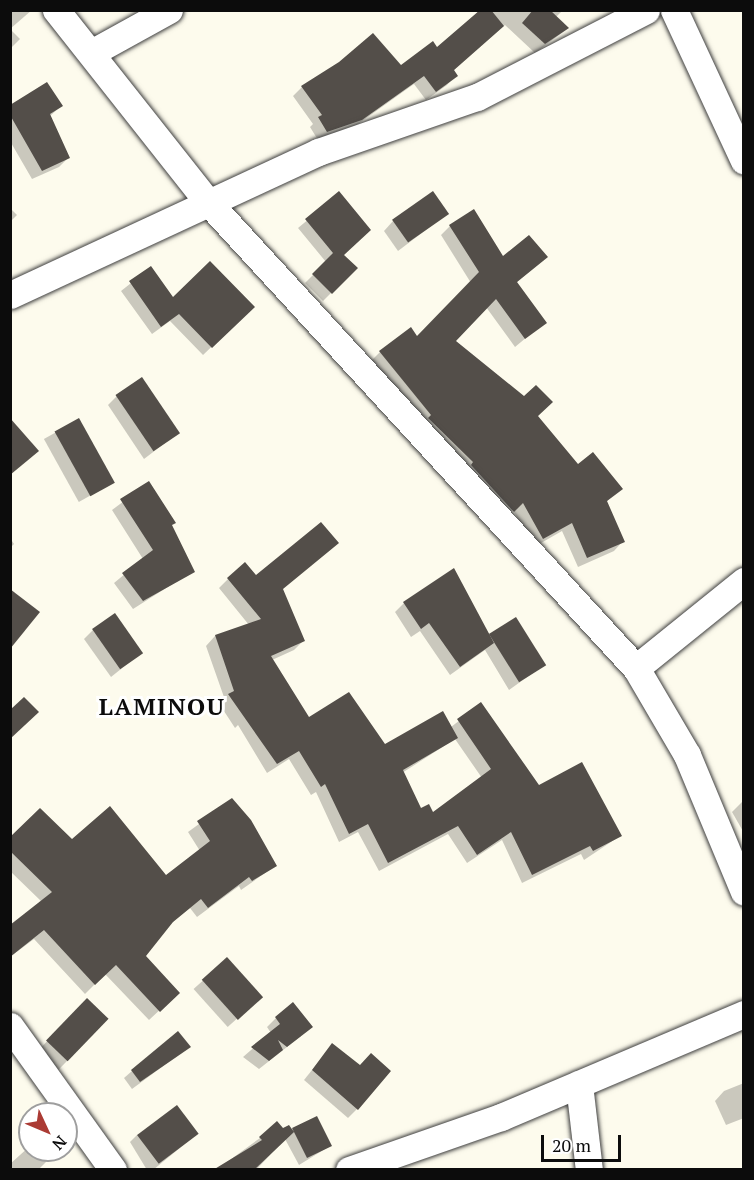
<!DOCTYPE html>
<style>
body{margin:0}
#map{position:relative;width:754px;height:1180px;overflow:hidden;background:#fdfbed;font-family:"PT Serif",serif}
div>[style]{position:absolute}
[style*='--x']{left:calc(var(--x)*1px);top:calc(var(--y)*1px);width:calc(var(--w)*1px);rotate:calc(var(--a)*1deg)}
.shadow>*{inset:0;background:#0003;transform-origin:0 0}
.building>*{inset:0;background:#534e49;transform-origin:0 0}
.roads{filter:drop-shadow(0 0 2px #3f3f3f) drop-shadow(0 0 2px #3f3f3f)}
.minor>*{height:27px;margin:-13.5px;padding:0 13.5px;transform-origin:13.5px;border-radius:13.5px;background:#fff}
span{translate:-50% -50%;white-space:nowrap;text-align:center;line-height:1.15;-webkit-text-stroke:6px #fff;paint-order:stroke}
.district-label{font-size:24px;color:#0c0c0c;font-weight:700;letter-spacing:1.5px}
.frame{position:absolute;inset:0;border:12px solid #0c0c0c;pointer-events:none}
.north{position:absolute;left:18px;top:1102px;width:60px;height:60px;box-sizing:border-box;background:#fff;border:2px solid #9e9e9e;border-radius:50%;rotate:134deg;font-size:16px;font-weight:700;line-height:24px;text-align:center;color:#0c0c0c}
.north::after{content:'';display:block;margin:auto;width:21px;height:27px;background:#ab3b34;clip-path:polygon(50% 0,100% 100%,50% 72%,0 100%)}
.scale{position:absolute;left:541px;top:1135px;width:80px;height:27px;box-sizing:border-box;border:3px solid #0c0c0c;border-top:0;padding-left:8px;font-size:18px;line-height:21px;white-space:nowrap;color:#0c0c0c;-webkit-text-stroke:4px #fff;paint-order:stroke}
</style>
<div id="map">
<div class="shadow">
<div style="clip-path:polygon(10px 10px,32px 10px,10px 29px)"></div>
<div style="clip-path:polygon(480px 10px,563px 10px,555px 18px,567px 29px,535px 53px,505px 25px,453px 71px,456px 75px,447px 85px,426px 100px,414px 84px,351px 129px,318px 140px,310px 127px,313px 124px,293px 96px,302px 87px,400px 67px,437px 50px)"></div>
<div style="clip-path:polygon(10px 29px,20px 39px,10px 49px)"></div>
<div style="clip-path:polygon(61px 106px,49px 117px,68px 158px,59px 167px,32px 179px,10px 141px,10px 107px)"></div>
<div style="clip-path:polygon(339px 194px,342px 255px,356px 268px,323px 301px,305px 283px,326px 262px,298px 228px)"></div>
<div style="clip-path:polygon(10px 208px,17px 215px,10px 222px)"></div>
<div style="clip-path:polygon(447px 214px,398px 251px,384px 231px,393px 221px)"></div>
<div style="clip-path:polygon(450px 226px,502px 259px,536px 266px,516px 283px,545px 322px,515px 347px,486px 307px,454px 341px,536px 416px,578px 466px,621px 488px,606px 502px,623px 541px,614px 551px,578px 567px,562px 531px,534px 547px,513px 510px,504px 520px,371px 361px,380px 352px,417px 338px,471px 283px,441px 235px)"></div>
<div style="clip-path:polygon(150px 268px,173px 299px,253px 307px,203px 355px,170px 321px,152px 334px,121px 291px)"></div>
<div style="clip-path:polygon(117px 396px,178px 433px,144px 459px,108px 405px)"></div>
<div style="left:78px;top:420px;width:72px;height:39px;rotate:61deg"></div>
<div style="clip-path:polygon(148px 483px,193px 571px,133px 609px,114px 583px,143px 559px,112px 510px)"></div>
<div style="clip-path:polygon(10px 538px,14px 544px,10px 548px)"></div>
<div style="clip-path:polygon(evenodd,256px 577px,282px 590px,303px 641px,294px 650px,272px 660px,309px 719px,385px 746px,451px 727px,481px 704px,538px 787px,620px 836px,584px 860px,581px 854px,522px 883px,502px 840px,467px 863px,448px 834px,379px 871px,358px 832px,339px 842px,316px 792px,311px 795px,289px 759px,267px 773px,238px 725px,235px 728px,220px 705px,225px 700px,206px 646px,215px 636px,249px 625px,219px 588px,228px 579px,256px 577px,455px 739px,482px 778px,433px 814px,421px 810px,402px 773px,455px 739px)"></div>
<div style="clip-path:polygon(404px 603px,490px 635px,544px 665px,509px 690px,485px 650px,450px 675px,420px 631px,411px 637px,395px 612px)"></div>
<div style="clip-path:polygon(93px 630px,141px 653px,111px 677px,84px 639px)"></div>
<div style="clip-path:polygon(232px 800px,275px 866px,241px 890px,239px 886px,197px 917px,190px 908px,168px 926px,144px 956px,178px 993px,149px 1020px,105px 974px,85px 994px,34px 939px,10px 957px,10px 927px,42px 902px,10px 871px,10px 839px,72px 841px,166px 877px,200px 851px,188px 832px)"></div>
<div style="clip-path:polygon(743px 801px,744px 801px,744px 833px,732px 812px)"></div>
<div style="left:227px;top:959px;width:51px;height:45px;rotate:48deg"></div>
<div style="left:87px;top:1000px;width:28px;height:70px;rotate:44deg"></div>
<div style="clip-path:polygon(276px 1018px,301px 1036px,259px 1069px,243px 1057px,271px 1033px,267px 1027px)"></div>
<div style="clip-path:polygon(332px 1045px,360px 1066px,357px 1109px,348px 1118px,304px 1080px)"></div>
<div style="clip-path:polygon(189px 1047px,132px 1089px,124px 1078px,132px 1071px)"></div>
<div style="clip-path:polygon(744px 1083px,744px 1118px,726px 1125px,715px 1101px,724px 1091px)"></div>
<div style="clip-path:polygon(293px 1129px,330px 1146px,299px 1165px,285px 1139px,256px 1170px,216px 1170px,260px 1138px)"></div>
<div style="clip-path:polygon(197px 1134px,153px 1170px,147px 1170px,130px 1142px,137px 1135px)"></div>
<div style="clip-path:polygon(30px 1146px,30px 1150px,50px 1150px,54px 1154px,38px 1170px,10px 1170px,10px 1164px)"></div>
</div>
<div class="building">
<div style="clip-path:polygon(480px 10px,491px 10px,504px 26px,454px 70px,458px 76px,436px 92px,424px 76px,362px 120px,327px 132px,318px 117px,322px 115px,301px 86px,339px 62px,373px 33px,401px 65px,433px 41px,437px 47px)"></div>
<div style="clip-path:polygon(533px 10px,550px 10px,569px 28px,545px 44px,522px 23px)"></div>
<div style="clip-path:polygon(47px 82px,63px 106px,50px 114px,70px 158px,42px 171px,10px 115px,10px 105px)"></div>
<div style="clip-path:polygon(339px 191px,371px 230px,344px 255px,358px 268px,332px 294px,312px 274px,333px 253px,305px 219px)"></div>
<div style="left:433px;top:191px;width:28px;height:50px;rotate:55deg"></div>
<div style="clip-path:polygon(474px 209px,503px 256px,529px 235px,548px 257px,517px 282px,547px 323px,525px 339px,496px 299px,456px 341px,524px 396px,536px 385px,553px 402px,538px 416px,578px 464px,593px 452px,623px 489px,607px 501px,625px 542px,587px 558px,572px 523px,543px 539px,523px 503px,514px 512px,471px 465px,473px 462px,428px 418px,431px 415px,379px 351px,411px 327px,417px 336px,479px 272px,449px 225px)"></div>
<div style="clip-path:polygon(210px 261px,255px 307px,212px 348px,179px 314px,161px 327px,129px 281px,151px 266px,173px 297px)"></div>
<div style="left:142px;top:377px;width:68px;height:32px;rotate:56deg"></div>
<div style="clip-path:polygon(10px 418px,39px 451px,10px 475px)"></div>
<div style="left:79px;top:418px;width:74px;height:28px;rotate:61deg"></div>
<div style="clip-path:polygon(149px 481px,176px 523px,172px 525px,195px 572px,143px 601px,122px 573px,153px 550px,120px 499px)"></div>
<div style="clip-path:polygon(321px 522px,339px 543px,283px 589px,305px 641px,271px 656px,309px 717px,349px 692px,385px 744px,443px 711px,458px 738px,403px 770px,421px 808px,429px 804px,433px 812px,491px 769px,457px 719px,481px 702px,539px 785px,582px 762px,622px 836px,593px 851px,590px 846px,532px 875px,511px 832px,477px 855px,458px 826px,388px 863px,368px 824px,349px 834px,325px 784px,321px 787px,299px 751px,277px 764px,228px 694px,234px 691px,215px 635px,261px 619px,227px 578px,245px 562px,256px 575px)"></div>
<div style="clip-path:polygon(454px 568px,494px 643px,460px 667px,429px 623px,421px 629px,403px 602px)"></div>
<div style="clip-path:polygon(10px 589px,40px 612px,10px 649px)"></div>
<div style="left:115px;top:613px;width:49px;height:28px;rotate:55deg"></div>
<div style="left:516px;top:617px;width:57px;height:32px;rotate:58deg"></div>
<div style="clip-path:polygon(24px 697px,39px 712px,10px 739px,10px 710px)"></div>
<div style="clip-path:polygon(232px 798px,251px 820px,277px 866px,252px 881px,249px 877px,208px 908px,201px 899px,173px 922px,146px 956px,180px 993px,160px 1012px,116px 965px,95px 985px,44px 930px,10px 957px,10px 925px,52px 892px,10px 851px,10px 837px,40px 808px,72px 839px,110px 806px,166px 875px,210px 841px,197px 821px)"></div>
<div style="left:227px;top:957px;width:54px;height:34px;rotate:48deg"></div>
<div style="left:87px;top:998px;width:30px;height:59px;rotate:44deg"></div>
<div style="clip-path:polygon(293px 1002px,313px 1027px,287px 1047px,278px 1040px,283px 1050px,269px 1061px,251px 1047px,280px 1024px,275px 1017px)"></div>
<div style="clip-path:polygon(178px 1031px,191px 1047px,140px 1082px,131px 1070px)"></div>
<div style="clip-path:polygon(332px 1043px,360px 1065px,371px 1053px,391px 1071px,358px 1110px,312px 1070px)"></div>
<div style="left:177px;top:1105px;width:36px;height:50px;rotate:53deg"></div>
<div style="clip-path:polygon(317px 1116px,332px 1146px,307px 1158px,294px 1132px,254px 1170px,213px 1170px,262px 1140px,259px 1137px,277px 1121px,283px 1128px,289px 1125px,294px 1132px,292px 1128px)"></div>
</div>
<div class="roads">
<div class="minor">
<div style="--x:56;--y:10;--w:243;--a:51.7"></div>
<div style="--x:207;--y:201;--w:634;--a:47.43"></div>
<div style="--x:636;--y:668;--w:101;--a:59.6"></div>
<div style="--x:687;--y:755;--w:148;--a:67.4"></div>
<div style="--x:674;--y:10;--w:166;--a:65.1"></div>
<div style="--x:91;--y:53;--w:89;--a:-28.9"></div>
<div style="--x:10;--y:295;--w:340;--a:-24.9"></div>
<div style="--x:318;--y:152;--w:168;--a:-19.1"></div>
<div style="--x:477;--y:97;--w:190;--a:-27.2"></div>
<div style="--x:636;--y:668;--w:139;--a:-38.9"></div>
<div style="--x:10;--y:1026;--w:177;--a:54.4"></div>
<div style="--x:579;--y:1084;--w:87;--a:83.4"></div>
<div style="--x:349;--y:1170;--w:161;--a:-19.2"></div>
<div style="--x:501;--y:1117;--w:264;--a:-23"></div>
</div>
</div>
<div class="district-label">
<span style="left:162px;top:707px">LAMINOU</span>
</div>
<div class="frame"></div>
<div class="north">N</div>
<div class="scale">20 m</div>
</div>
